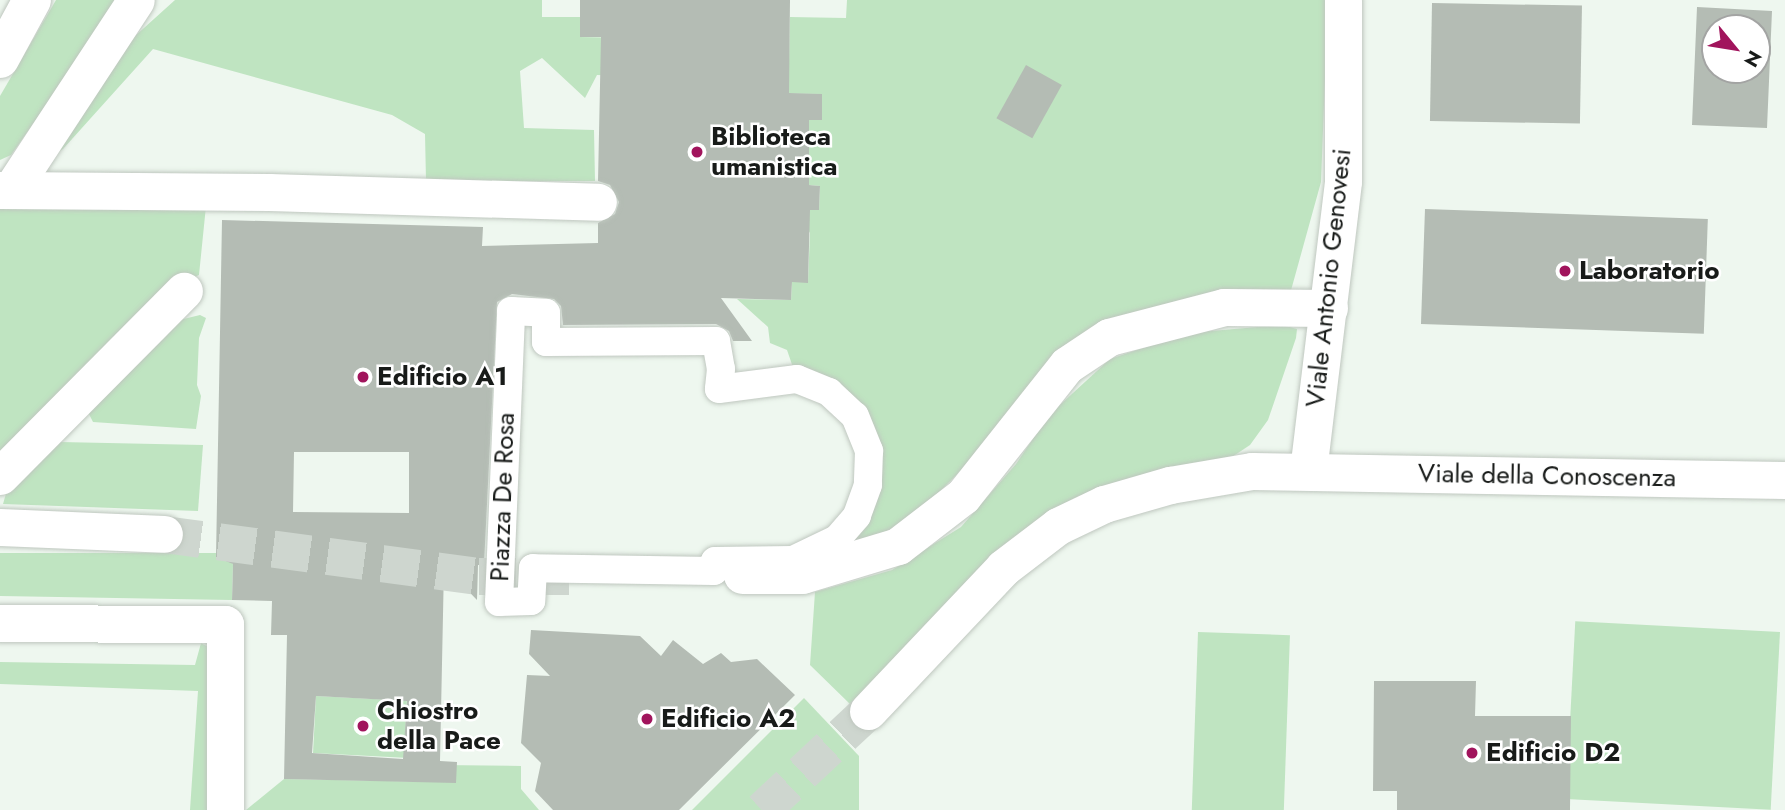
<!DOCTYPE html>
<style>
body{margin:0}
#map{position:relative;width:1785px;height:810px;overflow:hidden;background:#eef7ef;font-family:Jost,sans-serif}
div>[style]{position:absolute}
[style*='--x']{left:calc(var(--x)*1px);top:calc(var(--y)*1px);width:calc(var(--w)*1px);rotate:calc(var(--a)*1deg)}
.green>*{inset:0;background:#bfe4c1;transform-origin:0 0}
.building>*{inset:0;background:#b4bcb4;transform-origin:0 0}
.minor-tunnel>*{height:37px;margin-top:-18.5px;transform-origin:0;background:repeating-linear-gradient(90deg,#ced6cf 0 37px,transparent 0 55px)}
.roads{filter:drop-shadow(0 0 2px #bfc7bf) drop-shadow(0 0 2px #bfc7bf)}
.pedestrian>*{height:28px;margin:-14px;padding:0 14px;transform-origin:14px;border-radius:14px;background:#fff}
.minor>*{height:37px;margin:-18.5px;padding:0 18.5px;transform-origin:18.5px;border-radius:18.5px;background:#fff}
.tertiary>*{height:38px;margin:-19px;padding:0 19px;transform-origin:19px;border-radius:19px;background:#fff}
.dots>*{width:19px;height:19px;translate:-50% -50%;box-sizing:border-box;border:4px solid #fff;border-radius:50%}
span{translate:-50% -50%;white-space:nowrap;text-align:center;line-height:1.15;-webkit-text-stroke:5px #fff;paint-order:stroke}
.poi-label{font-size:26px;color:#181b19;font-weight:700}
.left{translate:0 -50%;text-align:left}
.street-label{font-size:26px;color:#181b19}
.north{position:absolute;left:1701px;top:14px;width:70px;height:70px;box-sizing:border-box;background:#fff;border:2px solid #a3a4a3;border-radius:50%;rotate:120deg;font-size:19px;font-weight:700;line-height:28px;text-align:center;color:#181b19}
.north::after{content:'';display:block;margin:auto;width:24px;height:32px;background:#a1145c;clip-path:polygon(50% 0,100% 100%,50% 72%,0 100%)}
</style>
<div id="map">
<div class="green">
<div style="clip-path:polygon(56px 0,121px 0,11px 155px,0 160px,0 96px)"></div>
<div style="clip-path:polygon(175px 0,542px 0,542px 17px,580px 17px,580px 37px,631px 38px,630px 76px,597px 75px,585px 98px,542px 58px,520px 71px,524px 128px,594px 130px,595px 181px,426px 181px,425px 134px,392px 115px,153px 49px,63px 149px,52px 155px,134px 37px)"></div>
<div style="clip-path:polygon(847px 0,1328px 0,1321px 182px,1290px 294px,1110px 322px,908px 523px,858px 542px,837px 539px,857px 515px,856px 416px,797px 379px,787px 350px,770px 343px,768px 327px,737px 299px,791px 300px,792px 282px,808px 282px,810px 233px,797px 210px,819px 210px,820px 186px,809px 185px,809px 120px,822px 120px,822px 94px,749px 93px,789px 62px,790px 17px,846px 18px)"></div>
<div style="clip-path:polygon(0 202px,206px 206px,199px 275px,172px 287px,0 453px)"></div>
<div style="clip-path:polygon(200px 315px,206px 318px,199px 338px,197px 385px,201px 396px,196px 429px,93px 422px,87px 410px,167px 323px)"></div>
<div style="clip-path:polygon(1282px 325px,1297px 329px,1296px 338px,1268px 420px,1250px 445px,1223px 463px,1157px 476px,889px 672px,851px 705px,810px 665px,815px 592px,892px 570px,961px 527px,1016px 464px,1049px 415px,1110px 359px,1188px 333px)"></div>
<div style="clip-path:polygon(60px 442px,203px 445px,198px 511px,3px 504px,9px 483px,48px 446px)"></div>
<div style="clip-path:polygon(0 553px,216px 553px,233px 564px,232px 600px,0 596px)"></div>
<div style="left:1198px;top:632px;width:92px;height:178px;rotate:2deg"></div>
<div style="left:1780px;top:632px;width:178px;height:205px;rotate:93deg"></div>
<div style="clip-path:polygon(201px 643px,212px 649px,216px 810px,190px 810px,198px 691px,0 684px,0 662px,195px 665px)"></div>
<div style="left:316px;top:696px;width:91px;height:57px;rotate:3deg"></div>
<div style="clip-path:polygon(804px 698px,859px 756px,859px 810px,692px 810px)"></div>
<div style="clip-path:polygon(440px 765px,521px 766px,521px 789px,539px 810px,246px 810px,284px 779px,439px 782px)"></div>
</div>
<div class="building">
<div style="clip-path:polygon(evenodd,580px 0,790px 0,789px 93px,822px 94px,822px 120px,809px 120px,809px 185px,820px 186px,819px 210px,810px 210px,808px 283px,792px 282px,791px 300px,721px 298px,752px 341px,733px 341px,729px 331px,716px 324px,563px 325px,561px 306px,554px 299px,512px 294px,497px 302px,484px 565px,478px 565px,477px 600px,444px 566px,440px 761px,457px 762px,456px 783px,284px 779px,287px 635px,271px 635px,272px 601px,232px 600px,233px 564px,216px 557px,222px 220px,483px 227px,482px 246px,598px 243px,598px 223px,615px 214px,619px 202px,610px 185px,598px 181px,601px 37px,580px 37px,580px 0,294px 452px,409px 452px,409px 513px,293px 512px,294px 452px,580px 0,316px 696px,407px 701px,403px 759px,312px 753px,316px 696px)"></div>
<div style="left:1432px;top:3px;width:150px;height:118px;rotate:1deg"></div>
<div style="clip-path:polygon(evenodd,1697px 7px,1772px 11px,1767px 128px,1692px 125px,1697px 7px,1715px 28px,1757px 28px,1757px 70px,1715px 70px,1715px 28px)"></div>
<div style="left:1026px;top:65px;width:41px;height:61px;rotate:29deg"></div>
<div style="left:1425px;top:209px;width:283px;height:115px;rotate:2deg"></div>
<div style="clip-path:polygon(531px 630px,640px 636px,661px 656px,673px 640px,703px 664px,721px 653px,731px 662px,757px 659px,795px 695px,679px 810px,553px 810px,535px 791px,541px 763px,521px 743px,527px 675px,550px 676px,529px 654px)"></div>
<div style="clip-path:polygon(1374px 681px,1476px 681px,1475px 716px,1571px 716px,1570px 810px,1397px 810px,1397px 791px,1373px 791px)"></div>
</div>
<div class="minor-tunnel">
<div style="--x:164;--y:534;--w:318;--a:7.6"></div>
<div style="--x:479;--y:576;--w:90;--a:0"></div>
<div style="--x:762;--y:810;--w:145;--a:-43"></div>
</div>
<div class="roads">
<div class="pedestrian">
<div style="--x:511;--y:311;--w:35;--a:3"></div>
<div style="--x:546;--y:313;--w:29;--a:90"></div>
<div style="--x:546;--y:342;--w:170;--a:-0.3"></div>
<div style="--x:716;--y:341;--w:28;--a:80"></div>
<div style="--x:721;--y:369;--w:20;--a:96"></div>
<div style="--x:719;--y:389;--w:79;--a:-7.3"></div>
<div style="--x:797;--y:379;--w:35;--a:22"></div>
<div style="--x:829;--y:392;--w:35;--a:43"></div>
<div style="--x:855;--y:416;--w:38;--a:68"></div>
<div style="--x:869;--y:451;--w:34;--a:92"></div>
<div style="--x:868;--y:485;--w:33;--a:110"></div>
<div style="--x:857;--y:516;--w:30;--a:131"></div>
<div style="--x:837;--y:539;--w:49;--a:154.5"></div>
<div style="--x:793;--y:560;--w:78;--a:179.3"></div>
<div style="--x:715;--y:561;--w:10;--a:96"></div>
<div style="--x:714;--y:571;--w:181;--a:-179.1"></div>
<div style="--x:533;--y:568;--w:33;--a:93"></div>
<div style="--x:531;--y:601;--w:32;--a:178"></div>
<div style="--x:499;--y:602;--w:291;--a:-87.6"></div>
</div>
<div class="minor">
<div style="--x:0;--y:190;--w:269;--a:0.4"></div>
<div style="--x:269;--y:192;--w:329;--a:1.7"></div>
<div style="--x:11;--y:190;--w:227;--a:-56.7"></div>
<div style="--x:1308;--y:471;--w:292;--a:-83.1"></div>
<div style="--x:1343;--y:181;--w:181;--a:-90"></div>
<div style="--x:0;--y:476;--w:261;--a:-45.2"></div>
<div style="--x:0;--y:527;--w:164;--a:2.4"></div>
<div style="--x:742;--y:575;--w:60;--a:0"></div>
<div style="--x:802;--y:575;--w:100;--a:-16.8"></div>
<div style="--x:898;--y:546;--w:82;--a:-37.6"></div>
<div style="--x:963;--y:496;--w:167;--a:-51.6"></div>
<div style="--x:1067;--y:365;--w:50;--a:-33.7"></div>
<div style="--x:1109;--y:337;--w:119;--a:-14.6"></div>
<div style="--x:1224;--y:307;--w:105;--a:0.5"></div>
<div style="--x:0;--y:623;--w:225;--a:0.3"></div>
<div style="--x:225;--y:624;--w:186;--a:90"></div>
<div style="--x:868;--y:711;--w:197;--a:-46.6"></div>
<div style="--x:1003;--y:568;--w:69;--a:-37.4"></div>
<div style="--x:1058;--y:526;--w:51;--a:-25.6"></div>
<div style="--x:1104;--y:504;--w:69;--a:-16.1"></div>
<div style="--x:1170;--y:485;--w:83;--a:-9.7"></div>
<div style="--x:1252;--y:471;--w:533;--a:0.97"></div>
</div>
<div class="tertiary">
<div style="--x:0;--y:59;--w:67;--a:-61.5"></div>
</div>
</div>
<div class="dots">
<div style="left:697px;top:152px;background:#a1145c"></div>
<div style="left:1565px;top:271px;background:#a1145c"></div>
<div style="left:363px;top:377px;background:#a1145c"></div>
<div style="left:647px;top:719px;background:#a1145c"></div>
<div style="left:363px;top:726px;background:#a1145c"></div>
<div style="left:1472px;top:753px;background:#a1145c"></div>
</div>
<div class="poi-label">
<span class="left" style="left:711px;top:152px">Biblioteca<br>umanistica</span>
<span class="left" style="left:1579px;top:271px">Laboratorio</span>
<span class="left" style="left:377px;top:377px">Edificio A1</span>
<span class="left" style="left:377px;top:726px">Chiostro<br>della Pace</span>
<span class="left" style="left:661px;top:719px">Edificio A2</span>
<span class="left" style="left:1486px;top:753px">Edificio D2</span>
</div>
<div class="street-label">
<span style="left:1329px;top:278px;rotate:-84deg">Viale Antonio Genovesi</span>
<span style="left:1547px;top:476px;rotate:1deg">Viale della Conoscenza</span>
<span style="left:503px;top:497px;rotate:-88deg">Piazza De Rosa</span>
</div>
<div class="north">N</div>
</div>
